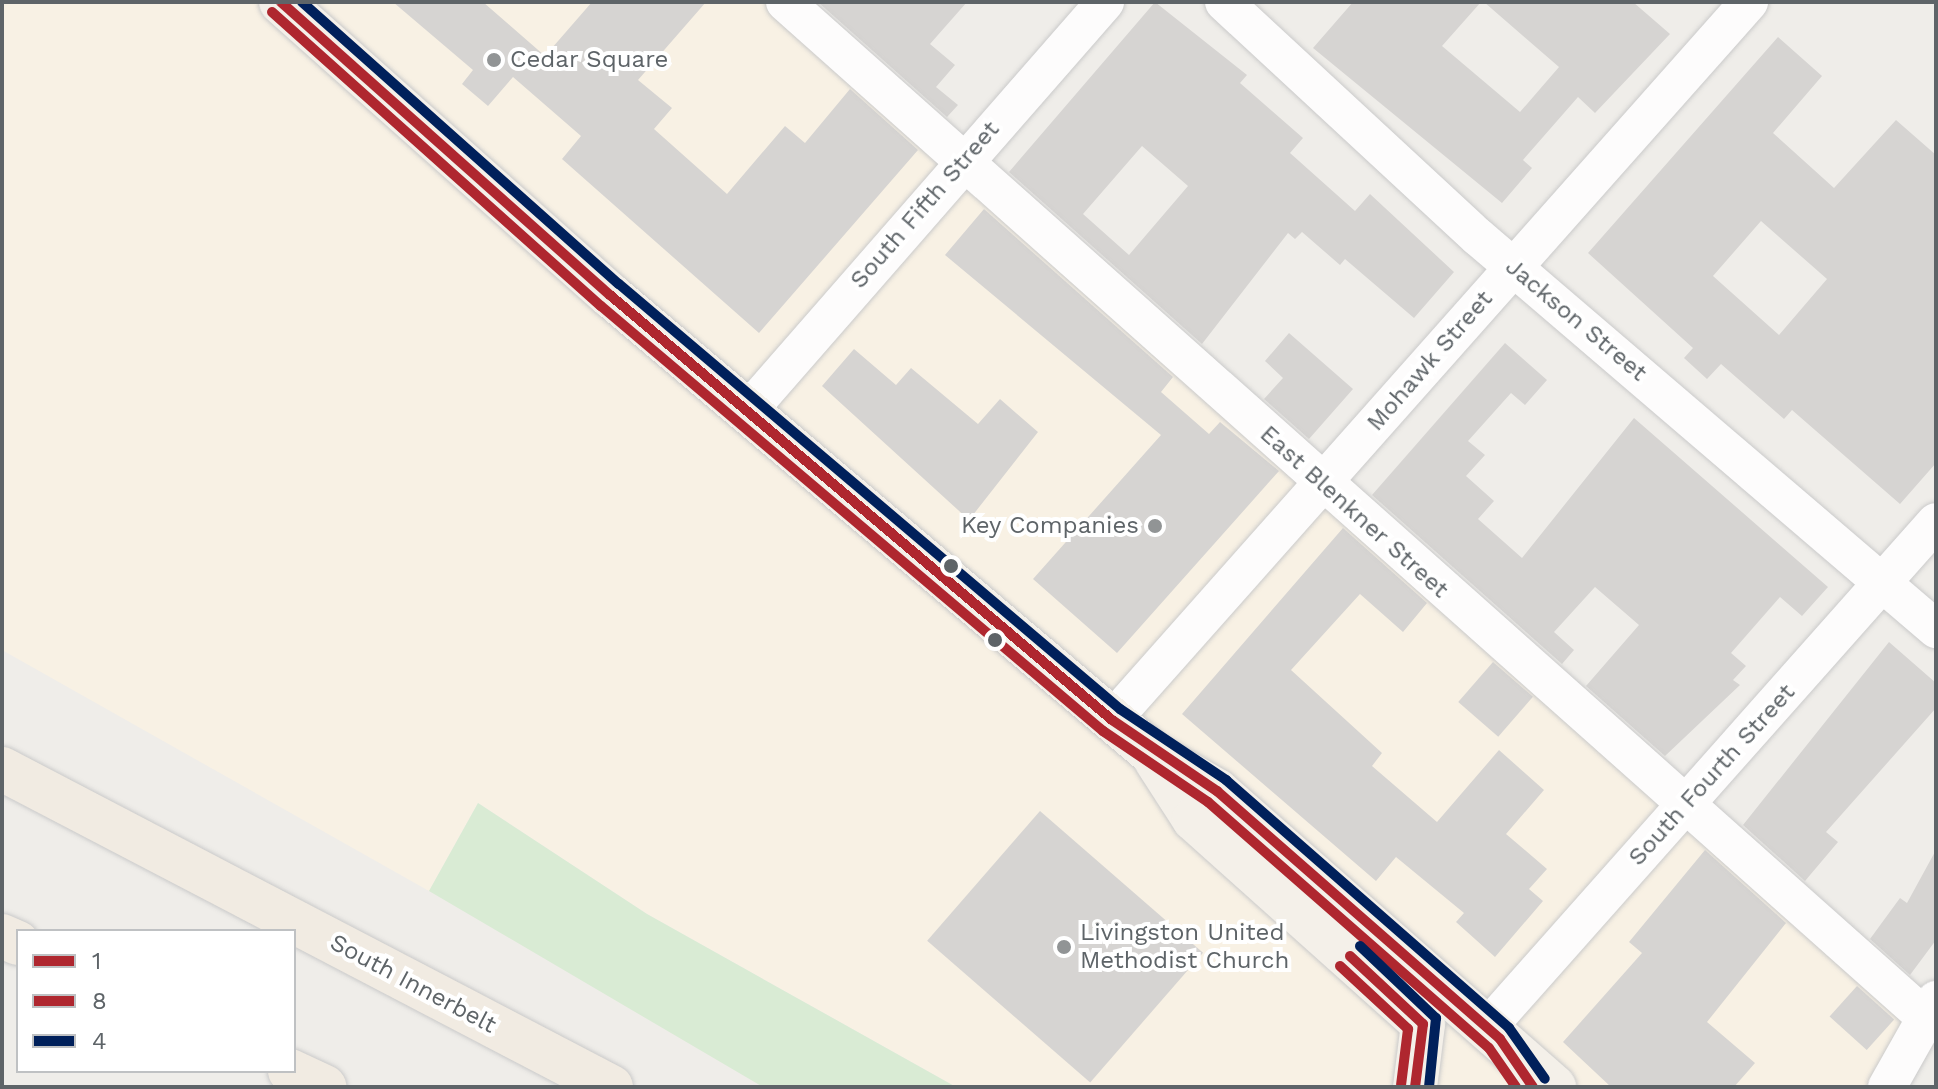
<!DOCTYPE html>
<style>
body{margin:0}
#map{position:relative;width:1938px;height:1089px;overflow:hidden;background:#efede9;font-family:"Work Sans",sans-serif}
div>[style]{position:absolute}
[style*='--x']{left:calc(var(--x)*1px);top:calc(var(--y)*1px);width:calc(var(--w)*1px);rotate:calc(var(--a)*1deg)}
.commercial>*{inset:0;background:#f8f1e4}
.green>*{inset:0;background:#d9ebd4}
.building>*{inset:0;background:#d6d4d2;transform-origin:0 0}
.roads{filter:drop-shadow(0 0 2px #cacaca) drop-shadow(0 0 2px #cacaca)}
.minor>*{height:38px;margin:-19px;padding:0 19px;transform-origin:19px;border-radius:19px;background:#fdfcfc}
.primary>*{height:44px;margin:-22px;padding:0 22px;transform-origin:22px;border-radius:22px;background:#f4f0e9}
.motorway>*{height:44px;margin:-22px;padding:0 22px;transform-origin:22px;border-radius:22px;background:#f1ebe2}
.bus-1>*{height:10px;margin:-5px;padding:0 5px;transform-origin:5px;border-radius:5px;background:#af272f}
.bus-2>*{height:10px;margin:-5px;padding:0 5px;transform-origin:5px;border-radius:5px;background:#af272f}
.bus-3>*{height:10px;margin:-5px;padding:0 5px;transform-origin:5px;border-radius:5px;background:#00205b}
.dots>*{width:22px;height:22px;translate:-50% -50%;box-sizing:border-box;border:4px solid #fff;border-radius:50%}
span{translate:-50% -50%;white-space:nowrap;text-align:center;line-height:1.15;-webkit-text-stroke:8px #fff;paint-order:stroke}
.poi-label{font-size:24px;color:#5e6468}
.left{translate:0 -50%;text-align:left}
.right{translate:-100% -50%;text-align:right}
.street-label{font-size:24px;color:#5e6468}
.frame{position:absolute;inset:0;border:4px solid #5e6468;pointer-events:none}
.legend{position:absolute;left:16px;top:929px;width:280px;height:144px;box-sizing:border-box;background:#fff;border:2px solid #bfc1c3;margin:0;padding:10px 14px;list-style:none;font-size:24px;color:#5e6468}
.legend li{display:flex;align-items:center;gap:16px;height:40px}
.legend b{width:40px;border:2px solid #bfc1c3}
</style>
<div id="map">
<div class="commercial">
<div style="clip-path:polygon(2px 2px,771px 2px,1932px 1025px,1896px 1087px,956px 1087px,647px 914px,478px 803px,429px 891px,2px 650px)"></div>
</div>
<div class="green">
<div style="clip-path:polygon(478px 803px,647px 914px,956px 1087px,763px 1087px,429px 891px)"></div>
</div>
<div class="building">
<div style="clip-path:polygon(393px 2px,483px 2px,545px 56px,592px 2px,706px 2px,638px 80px,672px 108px,654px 129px,727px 194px,785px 126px,805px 143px,850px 89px,918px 150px,759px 333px,562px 159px,581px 136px,513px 77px,488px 106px,462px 84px,473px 70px)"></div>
<div style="clip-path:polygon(818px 2px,967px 2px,930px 44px,955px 65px,936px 87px,958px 105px,947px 117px)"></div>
<div style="clip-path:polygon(evenodd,1155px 2px,1247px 75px,1240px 83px,1303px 138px,1290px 153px,1355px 211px,1370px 194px,1454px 272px,1414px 318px,1345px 259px,1340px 265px,1302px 232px,1295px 239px,1288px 233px,1202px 344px,1009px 172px,1155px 2px,1142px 146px,1188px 186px,1129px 255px,1083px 214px,1142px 146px)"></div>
<div style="clip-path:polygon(1353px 2px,1481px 2px,1442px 46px,1520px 112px,1559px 67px,1484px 2px,1633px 2px,1670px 34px,1595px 113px,1578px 97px,1523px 160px,1532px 168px,1502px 203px,1313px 48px)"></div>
<div style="clip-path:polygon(evenodd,1778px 37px,1822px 76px,1773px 133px,1834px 188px,1896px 120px,1936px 155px,1936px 463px,1900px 504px,1792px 410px,1784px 419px,1721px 364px,1707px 379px,1684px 358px,1693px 348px,1588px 253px,1778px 37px,1761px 221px,1827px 279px,1779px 335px,1713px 276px,1761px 221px)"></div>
<div style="clip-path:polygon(984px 209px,1173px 377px,1161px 392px,1209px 434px,1220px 422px,1279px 471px,1117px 653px,1033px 579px,1161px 435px,945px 255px)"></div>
<div style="clip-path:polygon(1289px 333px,1353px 389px,1309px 439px,1264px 399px,1283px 378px,1265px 361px)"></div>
<div style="clip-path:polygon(1505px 343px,1547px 380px,1525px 405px,1511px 393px,1468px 441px,1485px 455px,1466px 476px,1494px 501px,1478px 519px,1522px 558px,1634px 418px,1828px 587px,1802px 616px,1780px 597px,1731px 653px,1746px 666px,1733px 680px,1740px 685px,1665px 756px,1586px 686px,1639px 625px,1595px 587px,1554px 632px,1574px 650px,1562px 664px,1372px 495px)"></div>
<div style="clip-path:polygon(854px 349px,896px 385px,911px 368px,978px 424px,1000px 399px,1038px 432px,969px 520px,822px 386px)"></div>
<div style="clip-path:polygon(1343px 528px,1427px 603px,1403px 632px,1360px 594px,1291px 670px,1382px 753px,1372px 766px,1437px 822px,1499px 750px,1544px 790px,1506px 834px,1547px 869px,1529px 889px,1543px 901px,1495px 957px,1456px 922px,1464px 913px,1396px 857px,1376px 881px,1182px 714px)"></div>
<div style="clip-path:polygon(1889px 642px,1936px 683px,1936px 708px,1826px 832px,1838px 842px,1805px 881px,1743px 825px)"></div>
<div style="left:1493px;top:662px;width:53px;height:53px;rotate:41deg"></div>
<div style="left:1040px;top:811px;width:216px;height:172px;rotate:41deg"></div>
<div style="clip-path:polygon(1705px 850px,1786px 923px,1707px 1022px,1755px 1063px,1734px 1087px,1611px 1087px,1563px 1042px,1642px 953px,1629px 942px)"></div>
<div style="clip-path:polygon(1936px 850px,1936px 940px,1910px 975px,1870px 939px,1900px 898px,1907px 903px)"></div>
<div style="left:1857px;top:986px;width:50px;height:41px;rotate:42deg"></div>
</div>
<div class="roads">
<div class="minor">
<div style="--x:785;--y:2;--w:1528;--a:41.68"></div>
<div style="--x:1224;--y:2;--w:346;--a:42.8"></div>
<div style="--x:1478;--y:237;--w:603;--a:40.56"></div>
<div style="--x:748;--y:411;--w:543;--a:-48.88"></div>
<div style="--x:1112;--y:720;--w:960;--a:-48.42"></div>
<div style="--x:1487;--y:1028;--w:676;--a:-48.42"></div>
<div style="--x:1887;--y:1087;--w:100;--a:-60.6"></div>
</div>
<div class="primary">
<div style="--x:281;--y:2;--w:441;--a:41.7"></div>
<div style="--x:610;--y:295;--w:711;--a:40.21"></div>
<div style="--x:1153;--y:754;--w:74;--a:30"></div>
<div style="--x:1217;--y:791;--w:449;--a:41.3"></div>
<div style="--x:1156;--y:760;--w:70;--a:57.2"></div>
<div style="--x:1194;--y:819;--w:307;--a:41.8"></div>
<div style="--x:1423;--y:1024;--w:64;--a:97.2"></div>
</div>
<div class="motorway">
<div style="--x:2;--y:769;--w:687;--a:27.57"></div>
<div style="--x:2;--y:936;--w:17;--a:24"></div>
<div style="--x:290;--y:1071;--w:38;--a:25"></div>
</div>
</div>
<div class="bus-1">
<div style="--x:281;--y:2;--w:441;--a:41.7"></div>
<div style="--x:610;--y:295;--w:658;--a:40.25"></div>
<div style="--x:1112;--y:720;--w:127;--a:34.1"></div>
<div style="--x:1217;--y:791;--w:376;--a:41.2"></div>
<div style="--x:1500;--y:1039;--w:58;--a:55.5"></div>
<div style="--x:1350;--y:956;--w:100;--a:43"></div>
<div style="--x:1423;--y:1024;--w:64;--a:97.2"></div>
</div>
<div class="bus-2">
<div style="--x:272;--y:12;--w:441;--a:41.8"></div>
<div style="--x:601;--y:306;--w:658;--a:40.25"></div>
<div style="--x:1103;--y:731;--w:127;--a:34.1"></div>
<div style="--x:1208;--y:802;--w:373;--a:41.2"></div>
<div style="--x:1489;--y:1048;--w:47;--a:55.3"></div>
<div style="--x:1340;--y:966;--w:93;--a:42.8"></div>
<div style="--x:1408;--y:1029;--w:56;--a:97.1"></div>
</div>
<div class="bus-3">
<div style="--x:302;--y:2;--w:424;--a:41.7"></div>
<div style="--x:619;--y:284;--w:657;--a:40.31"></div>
<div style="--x:1120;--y:709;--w:128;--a:33.8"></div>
<div style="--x:1226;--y:780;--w:376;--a:41.2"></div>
<div style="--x:1509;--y:1028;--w:62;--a:54.8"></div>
<div style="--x:1360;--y:946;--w:105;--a:43.5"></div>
<div style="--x:1436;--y:1018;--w:69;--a:95.8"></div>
</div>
<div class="dots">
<div style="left:494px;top:60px;background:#919495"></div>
<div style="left:1155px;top:526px;background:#919495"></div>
<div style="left:951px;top:566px;background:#5e6468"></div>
<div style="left:995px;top:640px;background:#5e6468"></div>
<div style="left:1064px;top:947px;background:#919495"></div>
</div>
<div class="poi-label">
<span class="left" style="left:510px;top:60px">Cedar Square</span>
<span class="right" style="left:1139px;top:526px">Key Companies</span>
<span class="left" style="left:1080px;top:947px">Livingston United<br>Methodist Church</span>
</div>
<div class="street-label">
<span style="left:925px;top:205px;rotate:-49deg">South Fifth Street</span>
<span style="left:1576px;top:320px;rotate:40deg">Jackson Street</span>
<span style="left:1430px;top:361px;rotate:-49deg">Mohawk Street</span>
<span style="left:1354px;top:512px;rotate:42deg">East Blenkner Street</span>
<span style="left:1712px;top:775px;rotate:-48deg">South Fourth Street</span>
<span style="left:413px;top:984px;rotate:28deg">South Innerbelt</span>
</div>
<div class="frame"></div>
<ul class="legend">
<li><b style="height:10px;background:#af272f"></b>1</li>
<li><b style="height:10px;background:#af272f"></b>8</li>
<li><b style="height:10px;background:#00205b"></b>4</li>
</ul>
</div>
